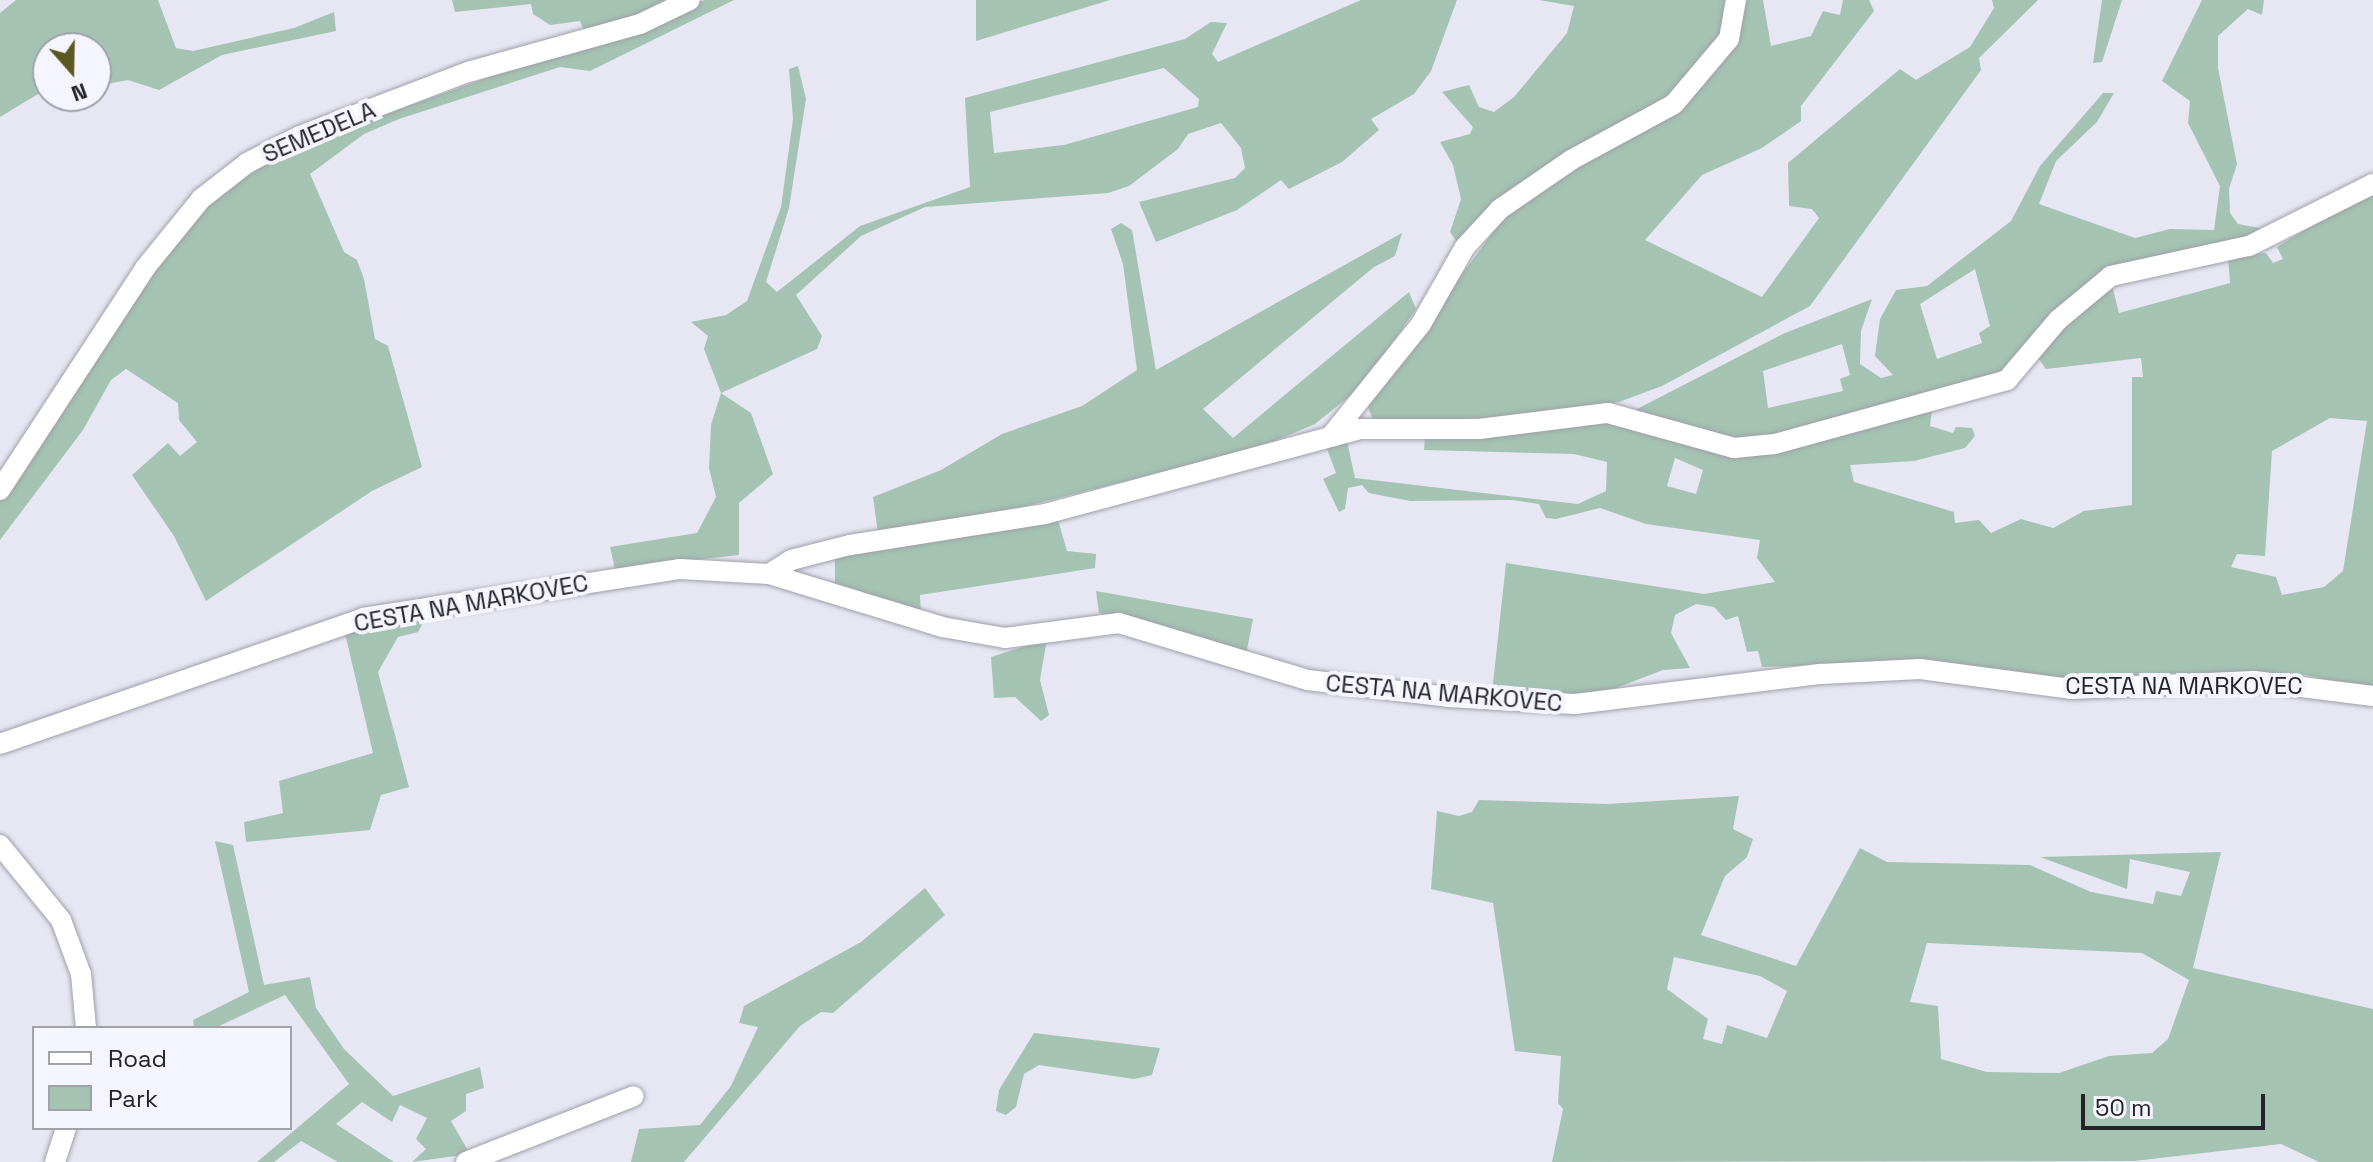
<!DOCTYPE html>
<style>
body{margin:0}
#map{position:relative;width:2373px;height:1162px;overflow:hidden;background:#e7e7f3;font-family:"Space Grotesk",sans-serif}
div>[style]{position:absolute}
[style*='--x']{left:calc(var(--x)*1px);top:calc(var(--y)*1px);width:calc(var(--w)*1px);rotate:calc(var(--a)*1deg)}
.green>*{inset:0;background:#a4c3b2}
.roads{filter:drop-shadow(0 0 2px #9fa0aa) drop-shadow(0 0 2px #9fa0aa)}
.minor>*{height:20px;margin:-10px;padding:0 10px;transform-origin:10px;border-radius:10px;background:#fff}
span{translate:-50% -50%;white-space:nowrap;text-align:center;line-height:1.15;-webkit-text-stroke:8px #f4f5fe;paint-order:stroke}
.street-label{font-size:24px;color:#242428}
.legend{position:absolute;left:32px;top:1026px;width:260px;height:104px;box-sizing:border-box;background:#f4f5fe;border:2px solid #a1a1a8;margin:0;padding:10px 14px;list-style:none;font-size:24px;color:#242428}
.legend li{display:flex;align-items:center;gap:16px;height:40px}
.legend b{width:40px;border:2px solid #a1a1a8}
.north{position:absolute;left:32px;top:32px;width:80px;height:80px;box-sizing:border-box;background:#f4f5fe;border:2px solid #a1a1a8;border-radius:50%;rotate:160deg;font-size:22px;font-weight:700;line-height:32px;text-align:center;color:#242428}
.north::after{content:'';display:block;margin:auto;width:28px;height:36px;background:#5c5824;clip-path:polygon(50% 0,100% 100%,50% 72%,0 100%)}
.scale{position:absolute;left:2081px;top:1094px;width:184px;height:36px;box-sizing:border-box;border:4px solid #242428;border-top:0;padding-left:10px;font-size:24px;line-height:28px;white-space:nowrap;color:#242428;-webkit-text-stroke:6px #f4f5fe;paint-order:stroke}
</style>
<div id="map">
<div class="green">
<div style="clip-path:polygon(16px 0,158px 0,176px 48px,193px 51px,294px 28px,334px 12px,336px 31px,222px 55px,159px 90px,128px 80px,96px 86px,96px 48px,48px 48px,48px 88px,0 117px,0 13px)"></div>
<div style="clip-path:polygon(452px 0,674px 0,634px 19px,583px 29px,580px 21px,550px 25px,533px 14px,531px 4px,455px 12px)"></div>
<div style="clip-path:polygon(705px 0,734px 0,590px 71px,560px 67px,399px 119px,364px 134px,310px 174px,344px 252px,357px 260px,364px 279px,375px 339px,388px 346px,422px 467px,372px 491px,206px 601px,174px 536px,132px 475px,168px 443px,180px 456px,197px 442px,179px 420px,178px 403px,126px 369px,111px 380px,83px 430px,0 540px,0 501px,151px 271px,218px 193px,299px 145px)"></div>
<div style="clip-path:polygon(976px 0,1110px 0,976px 41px)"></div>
<div style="clip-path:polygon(evenodd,1361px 0,1457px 0,1431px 71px,1414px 94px,1371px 119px,1379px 130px,1342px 162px,1289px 189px,1281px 180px,1237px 210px,1156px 242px,1139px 202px,1235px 178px,1245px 168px,1241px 148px,1221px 123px,1188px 134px,1178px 149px,1129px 186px,1108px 193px,925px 207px,861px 236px,796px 295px,822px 336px,817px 349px,721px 393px,751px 413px,773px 474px,739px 503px,739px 555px,615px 569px,610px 547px,697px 533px,716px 497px,709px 468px,711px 425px,721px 393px,704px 349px,708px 336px,691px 322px,726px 315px,747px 301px,781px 207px,793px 119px,789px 69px,798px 66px,806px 99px,789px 208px,766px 282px,777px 292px,860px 226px,970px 187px,965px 98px,1185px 39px,1211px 22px,1227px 23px,1212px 54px,1218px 62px,1361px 0,1164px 68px,1199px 99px,1198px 107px,1064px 145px,994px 153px,990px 112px,1164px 68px)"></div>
<div style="clip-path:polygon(1539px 0,1732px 0,1725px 29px,1690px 82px,1514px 187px,1457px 242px,1450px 232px,1461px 199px,1453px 165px,1440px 142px,1470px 134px,1473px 127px,1442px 92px,1469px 85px,1479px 107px,1494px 112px,1514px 97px,1567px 33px,1574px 6px)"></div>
<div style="clip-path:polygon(1747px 0,1763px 0,1771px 46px,1811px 36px,1823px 11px,1840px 15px,1843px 0,1869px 0,1874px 11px,1801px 106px,1801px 121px,1762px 148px,1702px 175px,1645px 240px,1762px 297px,1819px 218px,1812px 209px,1789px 206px,1788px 163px,1900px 69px,1916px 80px,1970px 47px,1994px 8px,1992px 0,2038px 0,1979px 58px,1981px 70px,1810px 306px,1662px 386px,1619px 402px,1524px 416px,1374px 423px,1367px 404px,1504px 217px,1703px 86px,1737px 42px)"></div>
<div style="clip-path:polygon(2102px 0,2122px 0,2102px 62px,2093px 63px)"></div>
<div style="clip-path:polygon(evenodd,2202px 0,2264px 0,2262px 15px,2248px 9px,2218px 36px,2218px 68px,2237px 164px,2229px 189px,2230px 213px,2238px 224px,2260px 228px,2259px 236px,2105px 271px,2004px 371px,1979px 381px,1748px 442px,1633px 411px,1785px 333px,1872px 299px,1861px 331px,1860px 364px,1881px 378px,1893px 375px,1875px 356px,1880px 319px,1896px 290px,1927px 286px,2011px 221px,2040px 166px,2103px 93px,2114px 93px,2097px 122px,2056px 161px,2039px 204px,2135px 238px,2170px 229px,2214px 230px,2220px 186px,2188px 123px,2190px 101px,2162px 81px,2202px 0,1975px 269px,1990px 326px,1979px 333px,1982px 343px,1937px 359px,1920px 304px,1975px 269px,2202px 0,1842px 344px,1850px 375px,1840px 379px,1843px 391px,1768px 408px,1763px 371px,1842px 344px)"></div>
<div style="clip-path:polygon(evenodd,2373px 189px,2373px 690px,2306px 675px,2152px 673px,2082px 680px,1916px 661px,1762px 667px,1758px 651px,1747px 652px,1738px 616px,1726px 620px,1714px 607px,1696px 604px,1675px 615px,1671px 633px,1690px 668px,1663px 670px,1598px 695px,1492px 693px,1506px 563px,1704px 594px,1775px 582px,1757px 558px,1760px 540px,1646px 524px,1600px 508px,1556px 519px,1546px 518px,1539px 504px,1512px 500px,1410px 501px,1369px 493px,1362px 485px,1348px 488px,1345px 509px,1339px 512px,1323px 479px,1336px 473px,1324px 441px,1347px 441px,1355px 478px,1578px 504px,1606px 491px,1607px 462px,1574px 454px,1424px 450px,1425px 436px,1490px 437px,1613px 420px,1761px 455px,1933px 401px,1930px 426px,1953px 433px,1956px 427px,1972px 428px,1975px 436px,1965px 448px,1914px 461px,1850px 465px,1854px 482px,1954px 512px,1955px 523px,1979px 520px,1991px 533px,2021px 519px,2053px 528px,2084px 511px,2132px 505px,2132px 377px,2143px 377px,2141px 358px,2046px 369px,2036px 355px,2111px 281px,2119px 313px,2230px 283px,2228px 257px,2266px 253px,2273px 263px,2283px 259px,2277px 247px,2373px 189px,2330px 418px,2367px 421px,2343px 571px,2324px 587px,2282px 595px,2276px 577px,2231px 567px,2237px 554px,2265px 556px,2272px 451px,2330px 418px,2373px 189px,1675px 458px,1703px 470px,1696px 494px,1667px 486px,1675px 458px)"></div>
<div style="clip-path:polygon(1121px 223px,1132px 230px,1156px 370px,1402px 233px,1395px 256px,1374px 267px,1203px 409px,1233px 438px,1409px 292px,1416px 309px,1361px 387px,1315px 424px,1258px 448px,1022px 507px,878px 533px,873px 497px,941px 470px,1002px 434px,1082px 406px,1137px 370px,1123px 264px,1111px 229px)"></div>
<div style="clip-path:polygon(1056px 513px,1067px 551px,1096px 554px,1095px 568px,920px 595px,921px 613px,835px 590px,835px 555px)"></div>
<div style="clip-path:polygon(1096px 591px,1253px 619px,1246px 655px,1159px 624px,1099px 613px)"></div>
<div style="clip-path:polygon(433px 605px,418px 632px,398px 637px,378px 672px,409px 787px,381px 795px,370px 830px,246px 842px,244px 822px,283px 813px,279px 781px,373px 753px,344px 629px)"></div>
<div style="clip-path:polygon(1047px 639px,1040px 680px,1049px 715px,1041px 721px,1015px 697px,994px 698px,991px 657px)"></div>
<div style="clip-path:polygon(evenodd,1739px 796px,1733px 829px,1753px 839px,1747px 857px,1725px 876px,1701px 935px,1796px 966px,1860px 848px,1887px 862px,2030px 865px,2091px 892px,2153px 904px,2156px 891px,2181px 896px,2190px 872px,2130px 859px,2127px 889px,2040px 857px,2221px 852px,2193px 968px,2373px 1009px,2373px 1162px,2319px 1162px,2281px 1144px,2134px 1161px,1552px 1162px,1563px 1109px,1558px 1103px,1561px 1056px,1515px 1051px,1493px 903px,1431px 889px,1437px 811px,1459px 816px,1472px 812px,1479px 800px,1607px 804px,1739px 796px,1927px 943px,2142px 953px,2189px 980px,2168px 1039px,2152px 1053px,2109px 1056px,2059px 1073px,1987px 1072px,1941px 1059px,1938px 1006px,1910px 1002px,1927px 943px,1739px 796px,1674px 957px,1760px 976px,1787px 991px,1767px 1038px,1727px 1025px,1722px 1044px,1703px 1039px,1708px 1019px,1667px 989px,1674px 957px)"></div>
<div style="clip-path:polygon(215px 841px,233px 845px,264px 985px,310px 977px,316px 1008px,344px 1049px,393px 1096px,480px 1067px,484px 1088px,466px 1094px,466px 1111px,451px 1121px,470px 1154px,412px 1162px,426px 1149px,416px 1139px,427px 1118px,400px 1105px,392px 1122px,362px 1102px,336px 1124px,394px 1162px,338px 1162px,301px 1141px,274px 1162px,257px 1162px,349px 1084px,285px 995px,215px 1028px,194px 1028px,193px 1020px,249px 992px)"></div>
<div style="clip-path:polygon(925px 888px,945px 915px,833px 1013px,821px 1012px,800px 1026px,684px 1162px,631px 1162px,639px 1129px,700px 1125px,731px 1086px,758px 1027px,739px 1023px,744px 1006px,861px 942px)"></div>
<div style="clip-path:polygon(1034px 1033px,1160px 1048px,1152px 1075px,1134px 1079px,1039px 1065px,1024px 1074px,1016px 1107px,1006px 1115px,996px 1111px,999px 1090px)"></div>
</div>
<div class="roads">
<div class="minor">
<div style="--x:1331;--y:436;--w:144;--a:-51.2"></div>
<div style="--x:1421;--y:324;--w:89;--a:-60.3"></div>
<div style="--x:1465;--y:247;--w:52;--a:-47.4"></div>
<div style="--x:1500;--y:209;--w:86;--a:-34.6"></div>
<div style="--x:1571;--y:160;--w:117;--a:-28.5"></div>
<div style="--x:1674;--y:104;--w:85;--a:-49.8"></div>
<div style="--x:1729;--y:39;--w:40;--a:-80"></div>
<div style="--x:0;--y:490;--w:265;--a:-56.8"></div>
<div style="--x:145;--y:268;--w:89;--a:-50.9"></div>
<div style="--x:201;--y:199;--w:58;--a:-38"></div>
<div style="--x:247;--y:163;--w:59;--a:-27"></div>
<div style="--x:300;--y:136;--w:180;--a:-20.9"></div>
<div style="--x:468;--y:72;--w:179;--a:-15.6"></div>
<div style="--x:640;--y:24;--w:55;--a:-25.6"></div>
<div style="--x:769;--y:574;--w:26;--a:-32"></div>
<div style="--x:791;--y:560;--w:61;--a:-14.3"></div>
<div style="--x:850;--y:545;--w:197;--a:-9"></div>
<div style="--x:1045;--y:514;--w:325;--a:-15.1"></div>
<div style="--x:1359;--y:429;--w:120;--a:0"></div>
<div style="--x:1479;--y:429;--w:130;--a:-7.1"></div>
<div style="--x:1608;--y:413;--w:131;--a:15.5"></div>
<div style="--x:1734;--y:448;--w:41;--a:-5.6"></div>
<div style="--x:1775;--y:444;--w:241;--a:-15.4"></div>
<div style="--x:2007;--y:380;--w:79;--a:-49.6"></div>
<div style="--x:2058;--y:320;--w:69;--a:-39.7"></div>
<div style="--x:2111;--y:276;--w:141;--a:-12.3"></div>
<div style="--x:2249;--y:246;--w:139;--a:-26.6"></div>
<div style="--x:0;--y:744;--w:384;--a:-19.1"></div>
<div style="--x:363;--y:618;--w:321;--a:-8.8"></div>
<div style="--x:680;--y:569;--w:89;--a:3.2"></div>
<div style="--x:769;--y:574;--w:181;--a:17"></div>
<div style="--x:942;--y:627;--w:64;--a:9.9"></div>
<div style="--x:1005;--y:638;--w:115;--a:-7.5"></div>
<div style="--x:1119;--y:623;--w:197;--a:16.8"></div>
<div style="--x:1308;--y:680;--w:141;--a:6.9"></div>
<div style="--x:1448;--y:697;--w:127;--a:3.2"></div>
<div style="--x:1575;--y:704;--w:248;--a:-7"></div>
<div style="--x:1821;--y:674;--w:99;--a:-2.9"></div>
<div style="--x:1920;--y:669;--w:152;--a:7.5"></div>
<div style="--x:2071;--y:689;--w:183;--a:-2.5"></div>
<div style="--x:2254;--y:681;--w:120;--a:7.2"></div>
<div style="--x:0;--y:845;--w:97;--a:50.9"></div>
<div style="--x:61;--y:920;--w:58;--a:69.7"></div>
<div style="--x:81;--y:974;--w:54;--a:84.7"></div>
<div style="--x:55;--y:1162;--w:36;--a:-72"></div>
<div style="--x:466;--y:1162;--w:180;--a:-21.4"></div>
</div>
</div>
<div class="street-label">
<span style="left:319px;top:132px;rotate:-23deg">SEMEDELA</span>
<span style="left:471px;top:603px;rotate:-10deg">CESTA NA MARKOVEC</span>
<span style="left:2184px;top:686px">CESTA NA MARKOVEC</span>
<span style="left:1444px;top:693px;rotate:5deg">CESTA NA MARKOVEC</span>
</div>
<ul class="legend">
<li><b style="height:10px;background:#fff"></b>Road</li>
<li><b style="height:22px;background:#a4c3b2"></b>Park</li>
</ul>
<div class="north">N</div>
<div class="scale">50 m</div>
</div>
